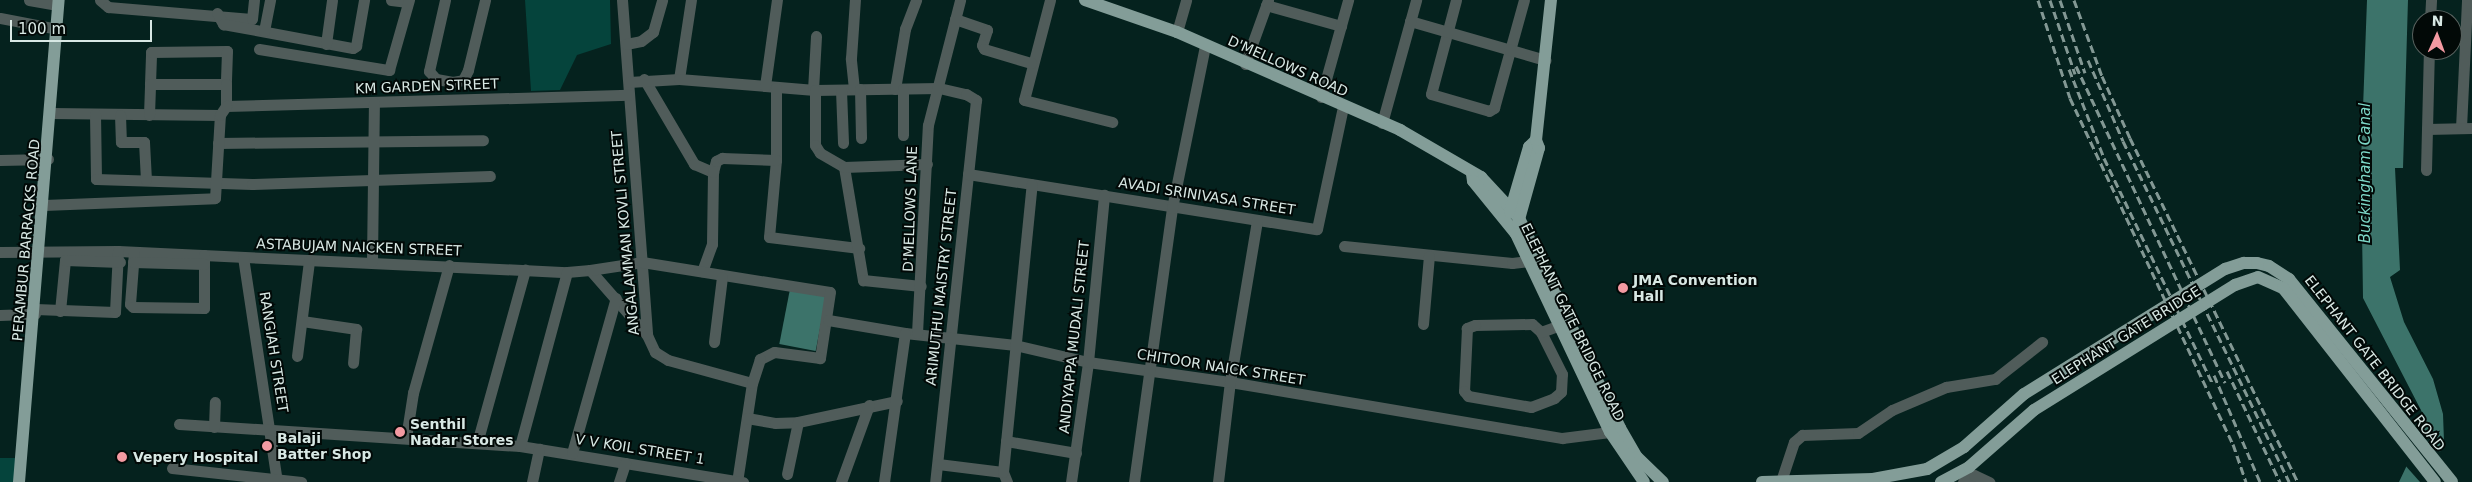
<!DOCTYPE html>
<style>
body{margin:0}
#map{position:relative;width:2472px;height:482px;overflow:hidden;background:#05221e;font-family:"DejaVu Sans",sans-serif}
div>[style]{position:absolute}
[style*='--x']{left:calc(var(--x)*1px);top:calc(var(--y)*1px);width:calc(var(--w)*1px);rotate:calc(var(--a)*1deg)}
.green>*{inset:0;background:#05443c;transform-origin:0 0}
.water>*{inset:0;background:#3c736a;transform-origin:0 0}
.pier>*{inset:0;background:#05221e}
.minor>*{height:11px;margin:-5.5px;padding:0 5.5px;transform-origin:5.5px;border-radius:5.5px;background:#505c5a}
.major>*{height:12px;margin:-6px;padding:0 6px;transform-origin:6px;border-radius:6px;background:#839d98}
.rail>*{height:3px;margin-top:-1.5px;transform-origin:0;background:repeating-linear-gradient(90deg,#839894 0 8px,transparent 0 12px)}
.major-bridge>*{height:12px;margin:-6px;padding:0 6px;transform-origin:6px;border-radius:6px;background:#839d98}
.dots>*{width:14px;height:14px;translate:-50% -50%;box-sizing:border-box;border:2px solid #020907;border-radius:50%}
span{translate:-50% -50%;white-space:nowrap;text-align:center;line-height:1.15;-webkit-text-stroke:4px #020907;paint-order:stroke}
.street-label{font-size:14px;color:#d8e8e4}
.poi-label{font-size:14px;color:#d8e8e4;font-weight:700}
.left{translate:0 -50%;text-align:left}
.water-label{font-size:15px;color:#7ed9c9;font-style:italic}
.north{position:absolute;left:2412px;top:10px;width:50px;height:50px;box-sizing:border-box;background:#020907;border:1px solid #58625f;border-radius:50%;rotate:2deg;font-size:14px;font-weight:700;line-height:20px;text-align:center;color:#d8e8e4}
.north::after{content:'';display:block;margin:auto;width:18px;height:22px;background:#f49aa2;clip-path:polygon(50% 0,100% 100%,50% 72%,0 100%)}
.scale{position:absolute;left:10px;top:20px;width:142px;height:22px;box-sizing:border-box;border:2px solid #d8e8e4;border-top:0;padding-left:6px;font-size:15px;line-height:18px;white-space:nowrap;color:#d8e8e4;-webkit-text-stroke:4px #020907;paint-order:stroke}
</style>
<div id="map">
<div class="green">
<div style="clip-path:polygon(525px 0,610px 0,611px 44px,577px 55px,560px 90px,531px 91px)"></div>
<div style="left:0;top:458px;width:16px;height:24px"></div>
</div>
<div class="water">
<div style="clip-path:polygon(2367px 0,2408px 0,2403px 168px,2395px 168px,2400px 270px,2390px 277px,2404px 322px,2433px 379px,2443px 414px,2444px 441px,2429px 482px,2399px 482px,2425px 427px,2424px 416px,2363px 298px,2361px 162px)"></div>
<div style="left:790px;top:289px;width:37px;height:56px;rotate:11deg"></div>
</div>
<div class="pier">
<div style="clip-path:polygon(2422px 431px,2442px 454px,2431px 482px,2420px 482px,2404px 464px)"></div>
</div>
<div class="minor">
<div style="--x:29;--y:0;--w:29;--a:10"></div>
<div style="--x:100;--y:0;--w:11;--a:41"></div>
<div style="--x:108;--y:7;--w:144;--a:4.8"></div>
<div style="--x:252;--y:19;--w:19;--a:-84"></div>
<div style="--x:391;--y:0;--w:17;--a:7"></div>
<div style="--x:445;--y:0;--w:73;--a:102.7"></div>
<div style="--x:429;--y:71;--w:11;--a:49"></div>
<div style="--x:436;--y:79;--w:17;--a:10"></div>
<div style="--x:453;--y:82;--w:10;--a:-11"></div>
<div style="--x:463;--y:80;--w:11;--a:-63"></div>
<div style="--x:468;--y:70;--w:72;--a:-76.3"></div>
<div style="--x:622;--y:0;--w:336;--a:85.7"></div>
<div style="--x:647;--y:335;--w:19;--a:65"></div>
<div style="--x:655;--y:352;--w:15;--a:32"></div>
<div style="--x:668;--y:360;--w:87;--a:15.3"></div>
<div style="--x:752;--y:383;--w:100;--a:98.6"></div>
<div style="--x:1050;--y:0;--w:103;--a:104.6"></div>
<div style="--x:1024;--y:100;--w:91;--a:14"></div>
<div style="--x:1456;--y:0;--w:97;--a:104.9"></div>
<div style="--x:1431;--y:94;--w:60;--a:16.3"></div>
<div style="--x:1489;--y:111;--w:6;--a:-31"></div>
<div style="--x:1494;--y:108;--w:112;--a:-74.5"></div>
<div style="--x:1266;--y:5;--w:78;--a:15.6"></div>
<div style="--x:217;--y:13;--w:13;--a:61"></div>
<div style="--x:223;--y:24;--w:132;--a:10.5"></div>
<div style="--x:353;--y:48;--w:4;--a:-34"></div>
<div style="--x:356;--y:46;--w:47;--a:-80.1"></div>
<div style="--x:0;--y:18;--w:58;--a:10.9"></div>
<div style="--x:955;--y:19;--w:34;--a:19"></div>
<div style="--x:987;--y:30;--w:16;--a:108"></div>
<div style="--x:982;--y:45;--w:4;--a:63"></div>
<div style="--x:984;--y:49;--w:49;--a:16.6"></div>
<div style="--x:2430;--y:20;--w:20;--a:-87"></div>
<div style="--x:1410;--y:21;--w:141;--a:16.1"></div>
<div style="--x:264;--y:31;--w:32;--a:-79"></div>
<div style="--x:1177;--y:32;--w:33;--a:-74"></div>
<div style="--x:326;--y:44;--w:44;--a:-82.2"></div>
<div style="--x:626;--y:44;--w:15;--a:-11"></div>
<div style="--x:641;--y:41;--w:15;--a:-37"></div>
<div style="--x:653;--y:32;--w:33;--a:-74"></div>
<div style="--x:259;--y:49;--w:132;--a:9.2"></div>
<div style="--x:389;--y:70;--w:73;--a:-74.1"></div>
<div style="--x:1245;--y:64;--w:68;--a:-70.2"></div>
<div style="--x:644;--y:79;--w:99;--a:59.5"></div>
<div style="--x:694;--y:164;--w:21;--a:23"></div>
<div style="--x:713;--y:172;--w:72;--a:90.8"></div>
<div style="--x:712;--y:244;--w:29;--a:110"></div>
<div style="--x:679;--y:79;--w:80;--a:-81.4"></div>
<div style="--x:629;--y:82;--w:50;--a:-3.4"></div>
<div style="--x:679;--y:79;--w:136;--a:4.6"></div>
<div style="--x:815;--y:90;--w:124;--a:-0.9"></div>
<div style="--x:939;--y:88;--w:28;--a:13"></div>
<div style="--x:966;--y:94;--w:12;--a:31"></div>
<div style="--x:976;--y:100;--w:384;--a:96.1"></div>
<div style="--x:150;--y:84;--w:32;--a:-88"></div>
<div style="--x:151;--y:52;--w:76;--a:-0.8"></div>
<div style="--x:227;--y:51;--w:33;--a:92"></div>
<div style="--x:765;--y:86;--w:87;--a:-82.1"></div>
<div style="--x:776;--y:88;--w:72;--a:90"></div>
<div style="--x:776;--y:160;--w:77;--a:95.2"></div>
<div style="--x:769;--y:237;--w:91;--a:7"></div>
<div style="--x:854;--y:89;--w:31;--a:-96"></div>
<div style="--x:851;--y:58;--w:58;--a:-86.1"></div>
<div style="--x:860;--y:89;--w:49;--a:88.8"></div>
<div style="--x:895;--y:89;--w:61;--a:-80.5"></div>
<div style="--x:905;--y:29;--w:31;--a:-69"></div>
<div style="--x:903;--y:89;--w:46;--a:90"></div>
<div style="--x:813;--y:90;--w:54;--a:-86.8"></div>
<div style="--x:815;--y:90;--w:55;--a:90"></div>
<div style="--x:815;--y:145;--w:9;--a:58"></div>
<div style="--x:820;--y:153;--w:28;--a:30"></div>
<div style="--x:844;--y:167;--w:115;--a:80.5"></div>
<div style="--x:863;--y:280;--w:58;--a:5.9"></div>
<div style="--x:841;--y:90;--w:53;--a:87.8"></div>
<div style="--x:1321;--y:97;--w:101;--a:-74.4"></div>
<div style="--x:226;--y:106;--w:403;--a:-1.6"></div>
<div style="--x:51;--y:113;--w:169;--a:0.7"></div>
<div style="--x:95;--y:114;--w:65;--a:89.1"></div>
<div style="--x:96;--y:179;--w:156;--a:1.8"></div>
<div style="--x:252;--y:184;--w:238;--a:-1.9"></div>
<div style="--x:120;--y:115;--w:27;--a:88"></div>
<div style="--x:121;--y:142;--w:23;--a:0"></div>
<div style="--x:144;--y:142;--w:38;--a:87"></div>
<div style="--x:149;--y:115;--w:31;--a:-88"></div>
<div style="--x:150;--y:84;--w:76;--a:0"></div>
<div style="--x:226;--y:84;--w:22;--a:90"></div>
<div style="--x:1382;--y:123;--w:128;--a:-74.5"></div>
<div style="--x:2461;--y:128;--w:128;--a:-87.3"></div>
<div style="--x:2427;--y:129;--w:45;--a:-1.3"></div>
<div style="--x:218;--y:143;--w:265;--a:-0.6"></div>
<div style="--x:0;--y:160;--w:48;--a:-1.2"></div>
<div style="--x:844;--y:167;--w:83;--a:-2.1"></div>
<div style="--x:2426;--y:170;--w:120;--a:-88.6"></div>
<div style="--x:713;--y:172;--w:11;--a:-75"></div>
<div style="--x:716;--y:161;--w:7;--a:-27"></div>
<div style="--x:722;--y:158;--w:54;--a:2.1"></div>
<div style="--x:968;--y:174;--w:353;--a:9"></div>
<div style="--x:1317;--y:229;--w:125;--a:-78"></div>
<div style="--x:44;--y:205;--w:171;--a:-2.3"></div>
<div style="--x:215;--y:198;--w:83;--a:-86.6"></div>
<div style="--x:220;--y:115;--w:11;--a:-56"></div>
<div style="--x:1344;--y:246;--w:169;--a:5.8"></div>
<div style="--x:1512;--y:263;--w:23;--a:-7"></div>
<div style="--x:0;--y:252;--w:118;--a:-0.5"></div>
<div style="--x:118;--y:251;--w:449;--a:2.7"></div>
<div style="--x:567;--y:272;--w:23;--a:-5"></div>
<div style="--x:590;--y:270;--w:86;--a:48.8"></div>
<div style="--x:134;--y:252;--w:52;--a:94.4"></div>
<div style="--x:130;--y:304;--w:4;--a:45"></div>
<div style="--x:133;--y:307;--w:71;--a:0.8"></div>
<div style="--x:204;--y:308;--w:53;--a:-90"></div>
<div style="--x:243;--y:257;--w:228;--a:81.4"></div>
<div style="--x:372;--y:261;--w:158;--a:-89.3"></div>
<div style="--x:133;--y:262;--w:71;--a:1.6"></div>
<div style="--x:590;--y:270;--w:53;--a:-8.7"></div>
<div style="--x:642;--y:262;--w:190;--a:9.1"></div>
<div style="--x:830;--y:292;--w:67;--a:98.6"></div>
<div style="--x:820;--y:358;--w:46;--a:-172.6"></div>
<div style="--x:774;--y:352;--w:16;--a:153"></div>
<div style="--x:760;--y:359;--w:25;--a:108"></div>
<div style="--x:35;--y:309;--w:80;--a:2.1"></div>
<div style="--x:115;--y:312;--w:61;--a:-87.2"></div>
<div style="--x:60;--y:311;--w:51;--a:-84.4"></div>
<div style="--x:65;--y:260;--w:55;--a:2.1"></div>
<div style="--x:0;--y:315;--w:35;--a:-2"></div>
<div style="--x:828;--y:320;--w:78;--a:9.6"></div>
<div style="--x:905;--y:333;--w:111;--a:6.2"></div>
<div style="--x:1015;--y:345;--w:75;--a:13.1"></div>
<div style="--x:1088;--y:362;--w:143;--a:8"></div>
<div style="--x:1230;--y:382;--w:337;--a:9.6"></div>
<div style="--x:1562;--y:438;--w:48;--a:-7.1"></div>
<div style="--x:302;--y:321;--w:55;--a:8.4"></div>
<div style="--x:356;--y:329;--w:34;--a:95"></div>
<div style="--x:1423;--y:324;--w:68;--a:-85"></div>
<div style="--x:1541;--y:332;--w:12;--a:-138"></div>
<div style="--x:1532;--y:324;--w:57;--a:179"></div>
<div style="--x:1475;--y:325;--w:9;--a:159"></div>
<div style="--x:1467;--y:328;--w:63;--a:92.7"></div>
<div style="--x:1464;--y:391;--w:6;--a:51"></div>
<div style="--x:1468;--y:396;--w:64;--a:9.9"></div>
<div style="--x:1531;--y:407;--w:25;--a:-21"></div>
<div style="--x:1554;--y:398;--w:9;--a:-41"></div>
<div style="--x:1561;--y:392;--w:18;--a:-87"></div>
<div style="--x:1562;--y:374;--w:47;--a:-116.6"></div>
<div style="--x:1541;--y:332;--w:20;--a:-20"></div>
<div style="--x:917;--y:333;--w:208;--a:-87"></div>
<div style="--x:928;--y:125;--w:129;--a:-75.6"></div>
<div style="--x:714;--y:342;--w:65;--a:-83"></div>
<div style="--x:297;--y:356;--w:96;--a:-82.8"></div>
<div style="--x:747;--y:418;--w:28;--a:10"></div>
<div style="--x:775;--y:423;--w:23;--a:-2"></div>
<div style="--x:798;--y:422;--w:101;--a:-12"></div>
<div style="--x:179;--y:424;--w:342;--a:3.7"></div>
<div style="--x:520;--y:446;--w:226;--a:9.2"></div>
<div style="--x:214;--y:427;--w:25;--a:-88"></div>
<div style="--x:406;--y:438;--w:46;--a:-81.2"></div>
<div style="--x:413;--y:393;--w:133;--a:-74.3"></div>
<div style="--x:1006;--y:441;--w:71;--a:9.7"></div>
<div style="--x:477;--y:443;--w:180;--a:-74.5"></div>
<div style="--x:520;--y:446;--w:180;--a:-74.9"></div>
<div style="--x:572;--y:453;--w:161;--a:-74.2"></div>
<div style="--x:938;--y:464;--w:65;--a:7"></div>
<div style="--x:1003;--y:472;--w:11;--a:68"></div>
<div style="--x:172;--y:468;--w:130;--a:6.2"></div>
<div style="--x:1003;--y:472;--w:289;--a:-84.3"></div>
<div style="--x:787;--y:474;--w:53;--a:-78.1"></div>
<div style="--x:1781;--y:481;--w:41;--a:-71.6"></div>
<div style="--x:1794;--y:442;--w:11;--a:-41"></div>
<div style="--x:1802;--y:435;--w:56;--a:-2"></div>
<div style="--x:1858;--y:433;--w:41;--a:-34.1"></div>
<div style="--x:1892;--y:410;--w:59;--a:-23.1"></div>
<div style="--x:1946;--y:387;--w:50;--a:-9.3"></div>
<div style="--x:1995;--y:379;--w:60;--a:-38.2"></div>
<div style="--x:532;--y:482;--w:34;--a:-78"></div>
<div style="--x:619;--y:482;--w:20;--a:-72"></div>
<div style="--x:841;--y:482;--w:82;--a:-70"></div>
<div style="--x:884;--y:482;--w:150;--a:-82"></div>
<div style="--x:1071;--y:482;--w:121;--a:-81.9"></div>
<div style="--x:1088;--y:362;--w:168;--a:-84.5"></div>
<div style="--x:1134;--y:482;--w:277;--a:-82.1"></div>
<div style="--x:1172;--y:208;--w:165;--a:-78.5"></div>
<div style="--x:1218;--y:482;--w:101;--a:-83.2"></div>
<div style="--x:1230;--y:382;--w:164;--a:-80.5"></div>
<div style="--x:1963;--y:482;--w:13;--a:-32"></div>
<div style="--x:1974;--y:475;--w:17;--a:25"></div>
</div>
<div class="major">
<div style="--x:1085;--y:0;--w:97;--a:19.2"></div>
<div style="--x:1177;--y:32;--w:244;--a:23.7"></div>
<div style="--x:1400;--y:130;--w:94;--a:30.1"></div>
<div style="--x:1481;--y:177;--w:56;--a:47.2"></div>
<div style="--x:1519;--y:218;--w:233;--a:64.3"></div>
<div style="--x:1620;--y:428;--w:34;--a:60"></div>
<div style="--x:1637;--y:457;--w:36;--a:44"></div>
<div style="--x:1472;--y:174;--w:7;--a:82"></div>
<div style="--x:1473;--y:181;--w:68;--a:50.9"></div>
<div style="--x:1516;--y:234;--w:219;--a:64.6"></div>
<div style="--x:1610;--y:432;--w:60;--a:55.8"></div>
<div style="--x:1510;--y:212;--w:68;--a:-73.7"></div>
<div style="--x:1529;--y:147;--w:10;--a:-45"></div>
<div style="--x:1518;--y:223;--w:78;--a:-74.4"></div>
<div style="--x:1539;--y:148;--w:9;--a:-111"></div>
<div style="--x:1536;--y:140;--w:141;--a:-83.9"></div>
<div style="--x:2225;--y:269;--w:20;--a:-18"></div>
<div style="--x:2244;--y:263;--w:13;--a:0"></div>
<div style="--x:2257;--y:263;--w:12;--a:14"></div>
<div style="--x:2269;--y:266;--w:24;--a:33"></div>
<div style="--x:2289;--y:279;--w:260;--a:51.2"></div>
<div style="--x:2235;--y:285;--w:24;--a:-19"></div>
<div style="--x:2258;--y:277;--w:27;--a:24"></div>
<div style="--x:2283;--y:288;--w:246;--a:51.9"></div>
<div style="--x:19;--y:482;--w:484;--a:-85.3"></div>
<div style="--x:1762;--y:482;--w:111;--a:-1.5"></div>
<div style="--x:1873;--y:479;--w:55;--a:-10.5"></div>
<div style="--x:1927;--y:469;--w:43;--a:-30.7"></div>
<div style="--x:1964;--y:447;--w:80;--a:-41.5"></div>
<div style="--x:1941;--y:482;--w:32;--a:-28"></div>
<div style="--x:1969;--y:467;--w:86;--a:-41.2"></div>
</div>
<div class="rail">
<div style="--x:2038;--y:0;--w:103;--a:71.9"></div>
<div style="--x:2070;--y:98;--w:382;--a:64.8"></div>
<div style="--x:2233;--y:444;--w:40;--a:71.1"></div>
<div style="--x:2050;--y:0;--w:78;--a:71.3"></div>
<div style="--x:2060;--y:0;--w:77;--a:71.1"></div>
<div style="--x:2074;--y:0;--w:81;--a:69.8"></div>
<div style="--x:2102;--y:76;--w:68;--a:65.7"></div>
<div style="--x:2130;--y:138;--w:383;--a:64"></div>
<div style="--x:2088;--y:60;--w:88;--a:66.6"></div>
<div style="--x:2123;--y:141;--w:379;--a:64"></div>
<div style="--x:2076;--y:66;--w:350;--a:64.8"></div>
<div style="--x:2069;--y:69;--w:96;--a:68.5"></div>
<div style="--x:2104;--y:158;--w:251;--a:64.3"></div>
<div style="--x:2227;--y:371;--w:123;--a:64.5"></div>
<div style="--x:2214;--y:375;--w:116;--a:66.7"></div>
</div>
<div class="major-bridge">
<div style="--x:2024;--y:394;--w:237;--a:-31.9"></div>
<div style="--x:2034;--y:410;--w:237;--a:-31.9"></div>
</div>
<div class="dots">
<div style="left:1623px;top:288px;background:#f49aa2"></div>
<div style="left:400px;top:432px;background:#f49aa2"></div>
<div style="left:267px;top:446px;background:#f49aa2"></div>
<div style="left:122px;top:457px;background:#f49aa2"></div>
</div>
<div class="street-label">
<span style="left:1288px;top:66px;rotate:24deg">D'MELLOWS ROAD</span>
<span style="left:427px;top:86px;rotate:-2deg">KM GARDEN STREET</span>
<span style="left:1207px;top:196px;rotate:9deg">AVADI SRINIVASA STREET</span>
<span style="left:910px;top:209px;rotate:-88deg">D'MELLOWS LANE</span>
<span style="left:625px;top:233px;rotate:-95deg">ANGALAMMAN KOVLI STREET</span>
<span style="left:26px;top:240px;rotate:-85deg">PERAMBUR BARRACKS ROAD</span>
<span style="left:359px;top:247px;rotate:2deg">ASTABUJAM NAICKEN STREET</span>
<span style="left:941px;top:287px;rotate:-84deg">ARIMUTHU MAISTRY STREET</span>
<span style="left:1573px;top:322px;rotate:64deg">ELEPHANT GATE BRIDGE ROAD</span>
<span style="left:2126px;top:335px;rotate:-32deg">ELEPHANT GATE BRIDGE</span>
<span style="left:1074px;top:337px;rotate:-84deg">ANDIYAPPA MUDALI STREET</span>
<span style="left:274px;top:352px;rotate:81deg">RANGIAH STREET</span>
<span style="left:2375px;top:363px;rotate:52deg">ELEPHANT GATE BRIDGE ROAD</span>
<span style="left:1221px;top:367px;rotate:9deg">CHITOOR NAICK STREET</span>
<span style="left:640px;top:449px;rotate:9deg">V V KOIL STREET 1</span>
</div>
<div class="poi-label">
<span class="left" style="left:1633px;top:288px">JMA Convention<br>Hall</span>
<span class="left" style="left:410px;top:432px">Senthil<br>Nadar Stores</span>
<span class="left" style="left:277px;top:446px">Balaji<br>Batter Shop</span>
<span class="left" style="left:133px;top:457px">Vepery Hospital</span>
</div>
<div class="water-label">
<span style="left:2366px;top:173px;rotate:-90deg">Buckingham Canal</span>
</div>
<div class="north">N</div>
<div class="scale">100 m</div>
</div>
